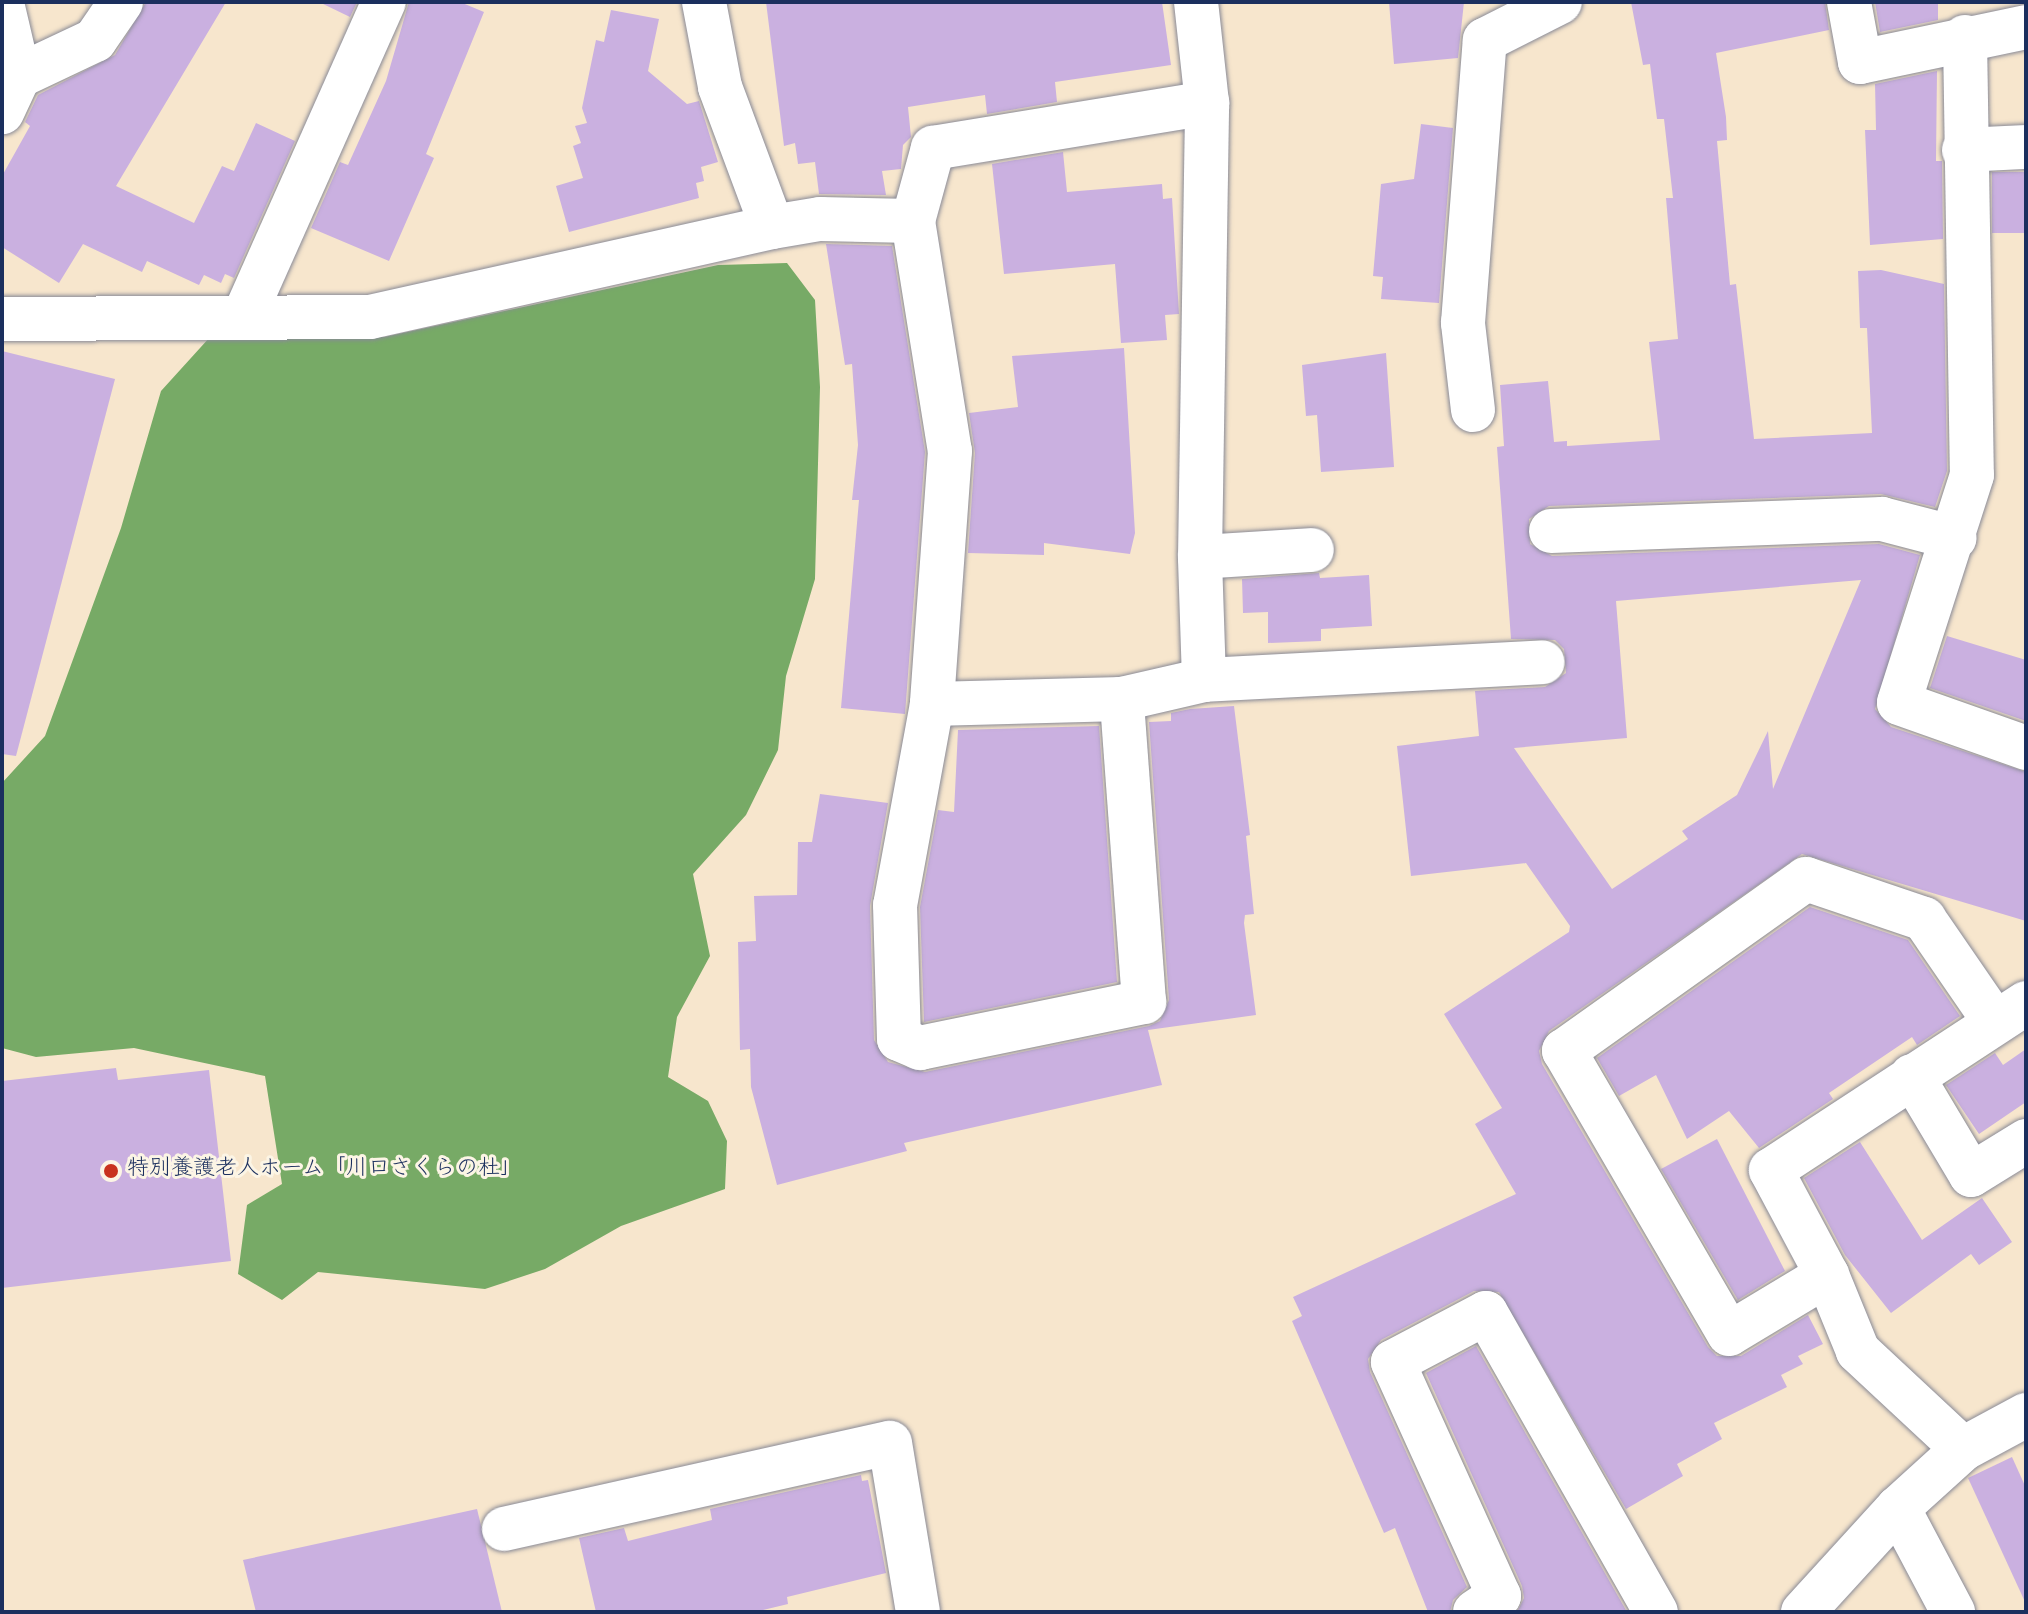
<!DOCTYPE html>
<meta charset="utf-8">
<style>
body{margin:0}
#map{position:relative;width:2028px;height:1614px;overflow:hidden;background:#f7e6cd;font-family:"Gochi Hand","Klee One",sans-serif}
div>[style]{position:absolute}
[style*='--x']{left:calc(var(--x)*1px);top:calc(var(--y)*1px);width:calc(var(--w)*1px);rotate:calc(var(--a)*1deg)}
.forest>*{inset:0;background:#7a6}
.building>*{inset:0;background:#cab0e0;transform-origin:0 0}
.roads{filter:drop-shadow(0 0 2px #898a96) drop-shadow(0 0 2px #898a96)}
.minor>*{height:44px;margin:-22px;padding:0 22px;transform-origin:22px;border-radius:22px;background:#fff}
.dots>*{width:22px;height:22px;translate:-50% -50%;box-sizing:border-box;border:4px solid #fcf5e5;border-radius:50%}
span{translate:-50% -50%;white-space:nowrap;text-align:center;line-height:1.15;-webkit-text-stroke:6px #fcf5e5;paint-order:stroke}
.poi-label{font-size:22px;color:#1b2f5e}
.left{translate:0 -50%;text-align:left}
.frame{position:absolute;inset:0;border:4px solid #1b2f5e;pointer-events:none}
</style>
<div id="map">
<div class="forest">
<div style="clip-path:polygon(787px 263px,815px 300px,820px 387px,815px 579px,786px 676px,778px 750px,746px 815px,693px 874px,710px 956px,677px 1017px,668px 1077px,708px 1101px,727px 1141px,725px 1189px,621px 1226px,545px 1269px,485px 1289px,318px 1272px,282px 1300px,238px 1274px,247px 1205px,282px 1184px,265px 1076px,134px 1048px,36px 1057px,2px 1048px,2px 783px,45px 736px,121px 528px,161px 391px,210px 337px,384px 337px,718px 265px)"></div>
</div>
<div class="building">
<div style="clip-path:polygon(146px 2px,226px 2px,116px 186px,194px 223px,222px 166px,234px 171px,256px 123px,295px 141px,234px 278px,225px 274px,221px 283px,204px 275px,199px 285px,147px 261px,142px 272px,83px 244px,59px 283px,2px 247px,2px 176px,30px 126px,25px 122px,38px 95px,115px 55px)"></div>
<div style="clip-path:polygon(319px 2px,357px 2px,350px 17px)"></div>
<div style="clip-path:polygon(409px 2px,460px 2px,484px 12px,426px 154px,434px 158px,389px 261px,311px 228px,340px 162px,348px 165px,386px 81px)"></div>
<div style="clip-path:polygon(766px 2px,1162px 2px,1171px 65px,1055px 82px,1057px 102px,987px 114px,985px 95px,908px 107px,911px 137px,903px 145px,901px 169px,882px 171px,886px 195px,819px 194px,815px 162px,798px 164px,795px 143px,784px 146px)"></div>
<div style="clip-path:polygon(1389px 2px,1464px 2px,1458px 58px,1394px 64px)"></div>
<div style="clip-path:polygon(evenodd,1631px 2px,1825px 2px,1829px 30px,1716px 53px,1726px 117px,1727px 140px,1717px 141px,1730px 285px,1736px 284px,1754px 439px,1872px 433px,1867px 328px,1860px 328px,1858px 271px,1881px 270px,1944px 284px,1947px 471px,1935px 507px,1881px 494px,1549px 506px,1529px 519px,1530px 544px,1552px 556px,1879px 544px,1920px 555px,1875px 709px,1891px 727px,2026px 772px,2026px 921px,1802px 854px,1549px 1031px,1539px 1051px,1542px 1064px,1708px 1347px,1717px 1356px,1741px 1356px,1808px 1315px,1823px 1344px,1798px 1356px,1803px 1364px,1781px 1375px,1787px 1387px,1714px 1423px,1722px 1439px,1677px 1464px,1683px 1476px,1626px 1509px,1499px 1292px,1474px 1291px,1381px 1340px,1368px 1359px,1370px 1372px,1467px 1587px,1453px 1600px,1450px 1612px,1428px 1612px,1395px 1528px,1384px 1533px,1292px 1321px,1302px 1316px,1293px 1297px,1516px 1194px,1475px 1124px,1502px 1108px,1444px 1014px,1569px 932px,1570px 926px,1526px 863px,1411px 876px,1397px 746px,1479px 736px,1475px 691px,1545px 687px,1566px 673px,1564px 649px,1555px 640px,1511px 639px,1497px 447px,1504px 446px,1500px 385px,1548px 381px,1554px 442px,1567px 441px,1567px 446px,1660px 440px,1649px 342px,1678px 339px,1666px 198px,1673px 198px,1664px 119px,1657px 119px,1650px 64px,1643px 65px,1631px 2px,1861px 580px,1773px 789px,1768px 731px,1737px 795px,1682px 831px,1688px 839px,1612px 889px,1514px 748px,1627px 738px,1616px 601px,1861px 580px)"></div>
<div style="clip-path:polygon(1875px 2px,1938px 2px,1938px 20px,1880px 32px)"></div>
<div style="clip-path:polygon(611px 10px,659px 19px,648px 71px,687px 104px,699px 101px,718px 162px,701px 167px,704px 181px,696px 183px,699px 198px,569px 232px,556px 186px,583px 178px,573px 146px,581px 143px,575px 126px,587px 123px,582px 108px,596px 40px,604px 42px)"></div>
<div style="clip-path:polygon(1937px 71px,1936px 161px,1942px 161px,1943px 239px,1870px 245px,1865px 130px,1876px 130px,1875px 84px)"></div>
<div style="clip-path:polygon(1421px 124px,1453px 128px,1439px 303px,1381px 299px,1383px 277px,1373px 276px,1381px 184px,1414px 179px)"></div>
<div style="clip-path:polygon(1063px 152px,1067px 192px,1162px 184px,1163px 199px,1172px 198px,1179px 314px,1165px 315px,1167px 340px,1121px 343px,1115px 264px,1004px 274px,992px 164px)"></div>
<div style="left:2026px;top:172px;width:61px;height:34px;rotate:90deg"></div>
<div style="clip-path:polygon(826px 244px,892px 246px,925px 452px,905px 714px,841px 708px,859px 500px,852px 500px,858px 445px,852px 364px,845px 365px)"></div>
<div style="clip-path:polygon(1124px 348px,1135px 533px,1130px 554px,1044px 543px,1044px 555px,968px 553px,975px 453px,969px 413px,1018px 407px,1012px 356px)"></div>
<div style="clip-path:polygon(2px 351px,115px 379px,16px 756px,2px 754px)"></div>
<div style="clip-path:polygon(1386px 353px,1394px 467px,1321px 472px,1317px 415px,1306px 416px,1302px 365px)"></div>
<div style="clip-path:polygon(1319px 573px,1320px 578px,1369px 575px,1372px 626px,1321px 629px,1321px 641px,1268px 643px,1268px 612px,1243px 613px,1242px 579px)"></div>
<div style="clip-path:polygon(1947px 636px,2026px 660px,2026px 721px,1930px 688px)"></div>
<div style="clip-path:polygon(1234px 706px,1250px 835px,1246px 836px,1254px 914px,1245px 915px,1244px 923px,1256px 1015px,1148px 1030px,1162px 1085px,904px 1143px,907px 1151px,777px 1185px,751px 1087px,750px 1049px,740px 1050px,738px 942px,756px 941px,754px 896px,797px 895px,798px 842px,812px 842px,820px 794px,888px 803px,870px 906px,874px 1040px,888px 1062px,925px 1072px,1149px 1026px,1160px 1021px,1169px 1000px,1149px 722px,1171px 721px,1171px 713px,1190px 709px)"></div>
<div style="clip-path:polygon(1099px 726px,1117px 982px,924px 1022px,920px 907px,938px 810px,954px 812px,958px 730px)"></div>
<div style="clip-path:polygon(1810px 907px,1908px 940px,1960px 1016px,1917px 1045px,1912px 1037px,1829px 1093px,1833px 1099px,1759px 1148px,1729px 1111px,1687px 1139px,1656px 1075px,1619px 1096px,1597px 1058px)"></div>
<div style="clip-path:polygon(2026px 1049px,2026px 1102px,1979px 1134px,1946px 1085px,1995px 1053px,2003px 1065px)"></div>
<div style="clip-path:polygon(116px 1068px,118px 1080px,209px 1070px,231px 1261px,2px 1288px,2px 1081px)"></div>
<div style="clip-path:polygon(1717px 1139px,1785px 1271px,1738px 1300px,1661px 1169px)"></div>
<div style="clip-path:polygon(1860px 1142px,1922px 1240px,1982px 1198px,2012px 1242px,1979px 1265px,1971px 1254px,1891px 1313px,1845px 1255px,1804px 1178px)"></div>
<div style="clip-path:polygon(1476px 1346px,1627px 1612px,1517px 1612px,1524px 1598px,1522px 1586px,1426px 1373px)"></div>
<div style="clip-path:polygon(2012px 1457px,2026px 1488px,2026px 1604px,1968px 1478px)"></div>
<div style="clip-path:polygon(861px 1475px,862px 1481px,868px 1480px,886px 1573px,787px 1597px,788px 1604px,755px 1612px,596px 1612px,579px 1538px,624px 1528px,628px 1541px,712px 1520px,710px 1509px)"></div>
<div style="clip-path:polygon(477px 1509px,502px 1612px,256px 1612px,243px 1560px)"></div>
</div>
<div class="roads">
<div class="minor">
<div style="--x:704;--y:2;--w:86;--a:79.3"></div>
<div style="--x:720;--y:87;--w:149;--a:69.6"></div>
<div style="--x:1849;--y:2;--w:61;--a:79.6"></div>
<div style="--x:1860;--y:62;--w:170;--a:-11.9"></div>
<div style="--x:2;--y:3;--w:75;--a:76.9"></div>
<div style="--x:19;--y:76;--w:40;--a:115"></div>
<div style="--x:1965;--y:37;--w:438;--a:89.1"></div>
<div style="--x:1972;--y:475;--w:239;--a:107.8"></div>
<div style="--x:1899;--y:703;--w:135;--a:19.5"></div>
<div style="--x:19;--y:76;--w:84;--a:-25.3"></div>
<div style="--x:95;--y:40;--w:46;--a:-55.6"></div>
<div style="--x:1964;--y:150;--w:62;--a:-2.8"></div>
<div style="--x:913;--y:221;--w:233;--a:80.9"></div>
<div style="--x:950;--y:451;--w:254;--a:94.1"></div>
<div style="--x:932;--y:704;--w:204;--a:100.4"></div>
<div style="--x:895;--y:905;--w:134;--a:88.3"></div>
<div style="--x:899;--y:1039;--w:23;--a:23"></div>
<div style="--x:920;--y:1048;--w:229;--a:-11.6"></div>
<div style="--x:1144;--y:1002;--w:304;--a:-94.2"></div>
<div style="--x:244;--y:316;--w:344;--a:-66"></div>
<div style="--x:2;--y:319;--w:368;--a:-0.3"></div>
<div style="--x:370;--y:317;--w:412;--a:-12.6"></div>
<div style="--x:772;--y:227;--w:49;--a:-9.5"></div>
<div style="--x:820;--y:219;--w:93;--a:1.2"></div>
<div style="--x:913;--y:221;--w:76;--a:-74.7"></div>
<div style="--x:933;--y:148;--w:278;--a:-9.3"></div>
<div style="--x:1473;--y:410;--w:88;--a:-96.6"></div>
<div style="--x:1463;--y:323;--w:284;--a:-85.6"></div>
<div style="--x:1485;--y:40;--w:84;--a:-26.9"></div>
<div style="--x:1551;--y:531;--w:331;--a:-2.1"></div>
<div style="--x:1882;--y:519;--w:75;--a:14.6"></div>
<div style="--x:1200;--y:557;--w:112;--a:-3.6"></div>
<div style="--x:1204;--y:680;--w:339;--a:-3"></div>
<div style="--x:932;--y:704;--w:190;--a:-1.5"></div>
<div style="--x:1122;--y:699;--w:84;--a:-13"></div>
<div style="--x:1204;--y:680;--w:123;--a:-91.9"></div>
<div style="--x:1200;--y:557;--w:454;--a:-89.1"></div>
<div style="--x:1207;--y:103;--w:102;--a:-96.2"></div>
<div style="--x:1912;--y:1076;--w:115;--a:59.2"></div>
<div style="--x:1971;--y:1175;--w:65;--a:-31.7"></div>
<div style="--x:1827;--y:1275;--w:114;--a:149"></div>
<div style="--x:1729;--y:1334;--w:328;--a:-120.2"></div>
<div style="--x:1564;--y:1051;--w:297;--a:-35.4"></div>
<div style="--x:1806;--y:879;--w:125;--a:18.7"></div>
<div style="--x:1924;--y:919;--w:124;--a:55.5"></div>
<div style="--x:1963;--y:1449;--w:144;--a:-137"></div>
<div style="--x:1858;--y:1351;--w:82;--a:-112.2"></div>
<div style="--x:1827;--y:1275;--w:119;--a:-118.1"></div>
<div style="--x:1771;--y:1170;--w:305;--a:-33.2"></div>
<div style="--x:1898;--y:1508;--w:118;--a:62.1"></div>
<div style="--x:504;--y:1529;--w:395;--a:-12.6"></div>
<div style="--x:890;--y:1443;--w:171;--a:80.6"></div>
<div style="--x:1475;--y:1612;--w:29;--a:-34"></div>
<div style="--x:1499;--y:1596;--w:257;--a:-114.4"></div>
<div style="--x:1393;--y:1362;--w:105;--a:-27.8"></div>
<div style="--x:1486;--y:1313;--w:344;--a:60.4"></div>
<div style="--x:1803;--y:1612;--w:141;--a:-47.6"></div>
<div style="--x:1898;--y:1508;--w:88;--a:-42.2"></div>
<div style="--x:1963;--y:1449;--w:72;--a:-28.4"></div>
</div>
</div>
<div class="dots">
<div style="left:111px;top:1171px;background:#c8321e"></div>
</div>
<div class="poi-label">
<span class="left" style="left:127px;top:1171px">特別養護老人ホーム「川口さくらの杜」</span>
</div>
<div class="frame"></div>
</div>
